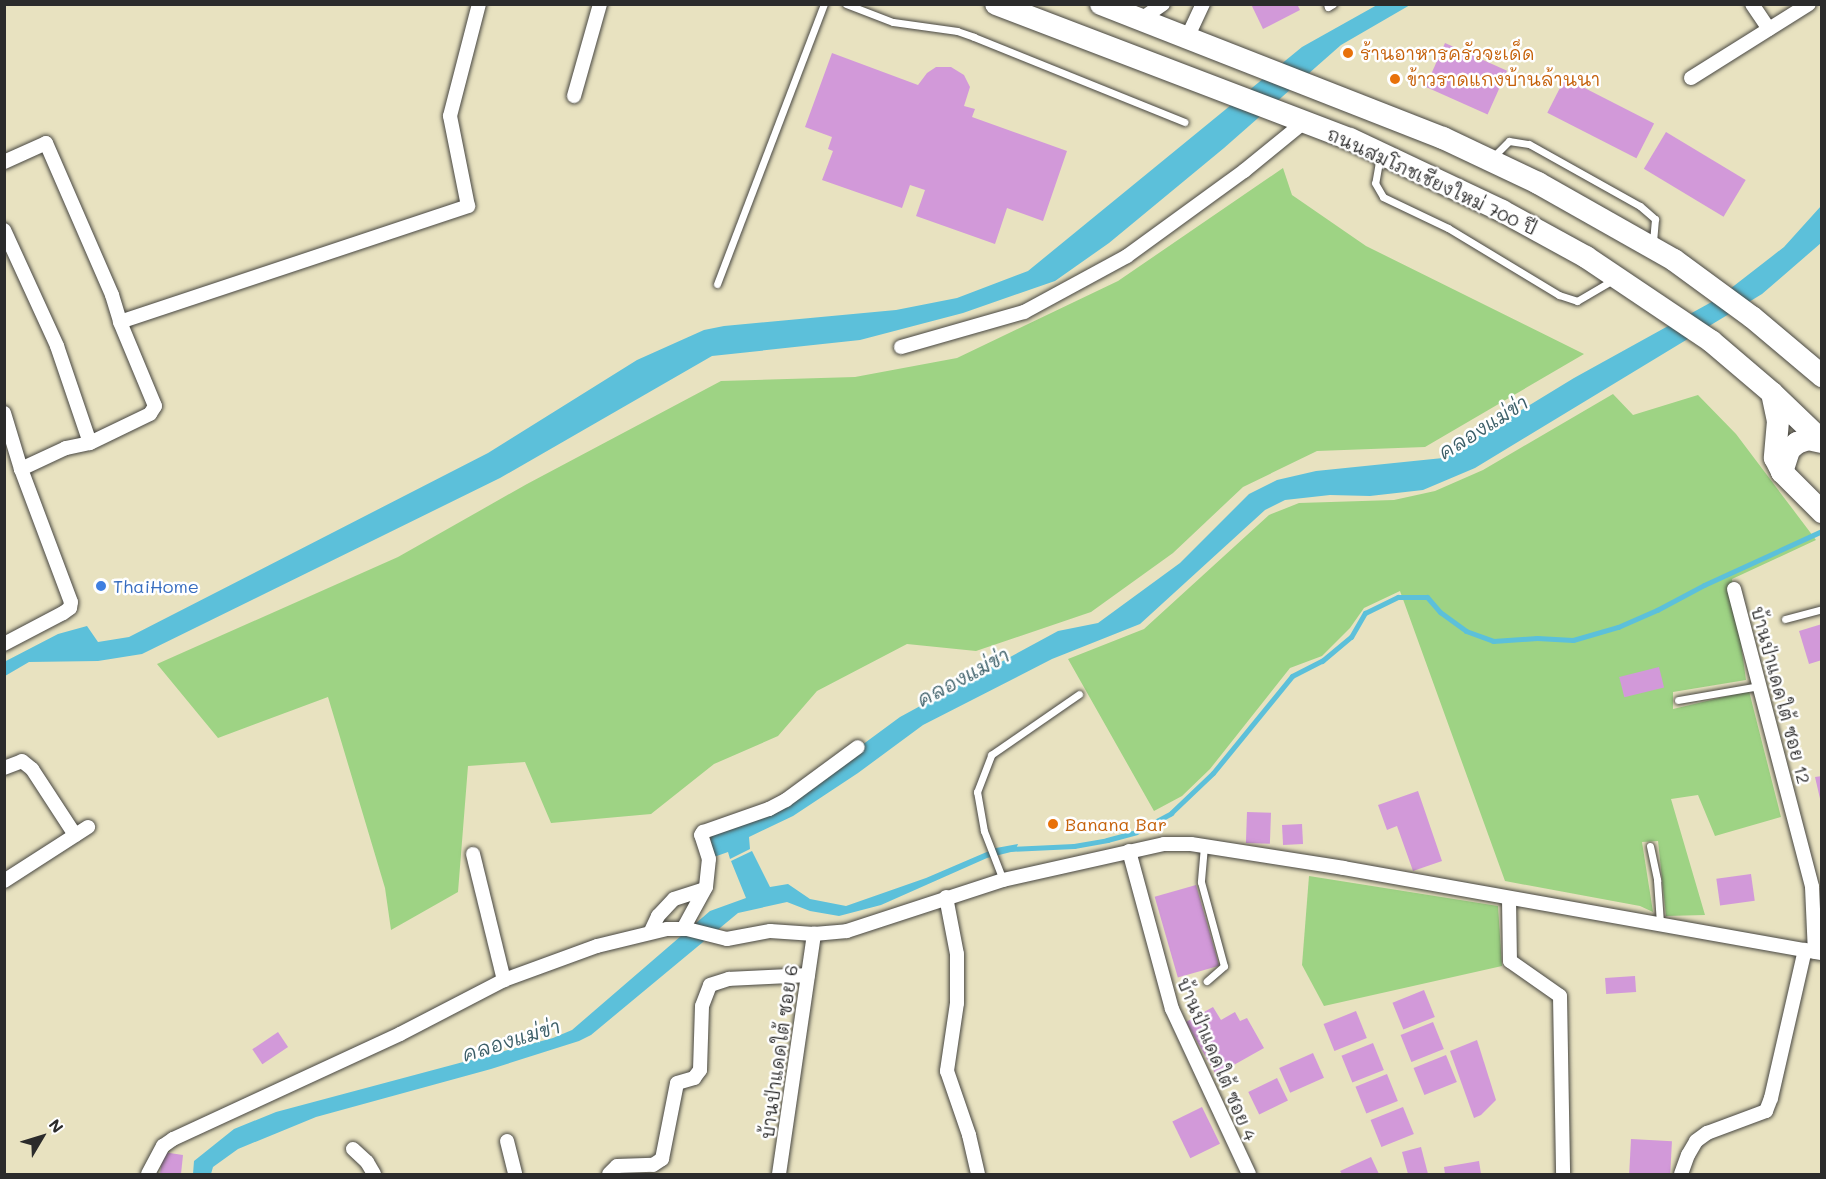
<!DOCTYPE html>
<meta charset="utf-8">
<style>
body{margin:0}
#map{position:relative;width:1826px;height:1179px;overflow:hidden;background:#e8e2c0;font-family:Mali,"Playpen Sans Thai",sans-serif}
div>[style]{position:absolute}
[style*='--x']{left:calc(var(--x)*1px);top:calc(var(--y)*1px);width:calc(var(--w)*1px);rotate:calc(var(--a)*1deg)}
.green>*{inset:0;background:#9ed384}
.water>*{inset:0;background:#5cc0da}
.stream>*{height:5px;margin:-2.5px;padding:0 2.5px;transform-origin:2.5px;border-radius:2.5px;background:#5cc0da}
.building>*{inset:0;background:#d299d9;transform-origin:0 0}
.roads{filter:drop-shadow(0 0 2px #474641) drop-shadow(0 0 2px #474641)}
.service>*{height:7px;margin:-3.5px;padding:0 3.5px;transform-origin:3.5px;border-radius:3.5px;background:#fff}
.minor>*{height:14px;margin:-7px;padding:0 7px;transform-origin:7px;border-radius:7px;background:#fff}
.primary>*{height:22px;margin:-11px;padding:0 11px;transform-origin:11px;border-radius:11px;background:#fff}
.dots>*{width:16px;height:16px;translate:-50% -50%;box-sizing:border-box;border:3px solid #fff;border-radius:50%}
span{translate:-50% -50%;white-space:nowrap;text-align:center;line-height:1.15;-webkit-text-stroke:5px #fff;paint-order:stroke}
.food-label{font-size:18px;color:#c56008}
.left{translate:0 -50%;text-align:left}
.street-label{font-size:18px;color:#2b2b2b}
.shop-label{font-size:18px;color:#366cbe}
.water-label{font-size:20px;color:#3c5f68;font-style:italic}
.frame{position:absolute;inset:0;border:6px solid #2b2b2b;pointer-events:none}
.north{position:absolute;left:12px;top:1107px;width:60px;height:60px;-webkit-text-stroke:4px #fff;paint-order:stroke;rotate:52deg;font-size:16px;font-weight:700;line-height:24px;text-align:center;color:#2b2b2b}
.north::after{content:'';display:block;margin:auto;width:21px;height:27px;background:#2b2b2b;clip-path:polygon(50% 0,100% 100%,50% 72%,0 100%)}
</style>
<div id="map">
<div class="green">
<div style="clip-path:polygon(1283px 168px,1292px 195px,1366px 246px,1584px 354px,1425px 447px,1317px 451px,1243px 487px,1173px 553px,1091px 612px,976px 651px,907px 644px,817px 691px,778px 736px,714px 764px,651px 814px,551px 823px,525px 762px,468px 766px,458px 892px,391px 930px,385px 888px,328px 697px,218px 738px,157px 664px,398px 557px,527px 484px,721px 381px,855px 377px,957px 358px,1118px 281px)"></div>
<div style="clip-path:polygon(1613px 394px,1633px 415px,1698px 395px,1736px 434px,1816px 540px,1732px 579px,1746px 680px,1673px 692px,1673px 709px,1749px 691px,1781px 817px,1715px 836px,1698px 795px,1671px 799px,1705px 915px,1666px 916px,1658px 841px,1642px 842px,1653px 912px,1640px 906px,1505px 881px,1400px 591px,1364px 608px,1350px 628px,1322px 656px,1290px 668px,1210px 769px,1182px 796px,1154px 811px,1068px 659px,1144px 629px,1269px 515px,1299px 503px,1394px 500px,1435px 491px,1483px 470px)"></div>
<div style="clip-path:polygon(1309px 876px,1498px 906px,1502px 966px,1324px 1006px,1302px 965px)"></div>
</div>
<div class="water">
<div style="clip-path:polygon(1377px 5px,1410px 5px,1341px 45px,1224px 148px,1109px 243px,1055px 281px,963px 313px,860px 340px,712px 356px,500px 478px,142px 654px,98px 661px,29px 662px,5px 676px,4px 662px,58px 634px,87px 626px,98px 642px,129px 637px,488px 453px,637px 360px,704px 330px,724px 326px,896px 310px,957px 298px,1028px 271px,1302px 47px)"></div>
<div style="clip-path:polygon(1821px 206px,1821px 243px,1762px 294px,1475px 468px,1423px 490px,1370px 496px,1330px 495px,1285px 500px,1265px 510px,1140px 624px,1052px 659px,923px 725px,858px 773px,793px 816px,749px 837px,750px 849px,730px 859px,728px 852px,714px 857px,709px 831px,744px 821px,824px 773px,900px 717px,1058px 631px,1098px 623px,1180px 563px,1249px 494px,1277px 480px,1316px 471px,1443px 458px,1574px 378px,1717px 299px,1784px 247px)"></div>
<div style="clip-path:polygon(1018px 844px,1015px 851px,987px 858px,881px 905px,839px 916px,810px 911px,787px 902px,738px 913px,591px 1035px,579px 1041px,491px 1069px,316px 1117px,238px 1149px,213px 1167px,211px 1174px,193px 1174px,194px 1161px,234px 1129px,276px 1112px,553px 1038px,572px 1030px,710px 911px,746px 898px,731px 861px,752px 851px,770px 887px,788px 884px,810px 899px,846px 906px,926px 878px,996px 848px)"></div>
</div>
<div class="stream">
<div style="--x:1009;--y:849;--w:65;--a:-2.6"></div>
<div style="--x:1074;--y:846;--w:34;--a:-10"></div>
<div style="--x:1107;--y:840;--w:30;--a:-15"></div>
<div style="--x:1136;--y:832;--w:40;--a:-28"></div>
<div style="--x:1171;--y:813;--w:58;--a:-43.6"></div>
<div style="--x:1213;--y:773;--w:125;--a:-50.8"></div>
<div style="--x:1292;--y:676;--w:34;--a:-27"></div>
<div style="--x:1322;--y:661;--w:38;--a:-40"></div>
<div style="--x:1351;--y:637;--w:28;--a:-60"></div>
<div style="--x:1365;--y:613;--w:37;--a:-26"></div>
<div style="--x:1398;--y:597;--w:29;--a:0"></div>
<div style="--x:1427;--y:597;--w:20;--a:49"></div>
<div style="--x:1440;--y:612;--w:32;--a:36"></div>
<div style="--x:1466;--y:631;--w:29;--a:20"></div>
<div style="--x:1493;--y:641;--w:44;--a:-3.9"></div>
<div style="--x:1537;--y:638;--w:36;--a:3"></div>
<div style="--x:1573;--y:640;--w:47;--a:-16.1"></div>
<div style="--x:1618;--y:627;--w:43;--a:-23.6"></div>
<div style="--x:1657;--y:610;--w:53;--a:-28"></div>
<div style="--x:1704;--y:585;--w:130;--a:-24.6"></div>
</div>
<div class="building">
<div style="clip-path:polygon(1251px 4px,1297px 4px,1300px 10px,1263px 29px)"></div>
<div style="left:1445px;top:43px;width:68px;height:48px;rotate:24deg"></div>
<div style="clip-path:polygon(832px 53px,918px 85px,927px 73px,936px 67px,951px 67px,964px 75px,970px 87px,964px 106px,975px 109px,972px 117px,1067px 151px,1043px 221px,1007px 208px,995px 244px,916px 216px,925px 190px,910px 185px,902px 208px,822px 180px,833px 151px,828px 149px,832px 137px,805px 127px)"></div>
<div style="left:1565px;top:78px;width:100px;height:39px;rotate:27deg"></div>
<div style="left:1666px;top:132px;width:93px;height:43px;rotate:31deg"></div>
<div style="clip-path:polygon(1822px 624px,1822px 660px,1809px 664px,1799px 631px)"></div>
<div style="left:1659px;top:667px;width:21px;height:41px;rotate:76deg"></div>
<div style="clip-path:polygon(1822px 776px,1822px 803px,1821px 803px,1815px 777px)"></div>
<div style="clip-path:polygon(1418px 791px,1442px 861px,1413px 871px,1397px 826px,1387px 830px,1378px 805px)"></div>
<div style="left:1247px;top:812px;width:24px;height:31px;rotate:2deg"></div>
<div style="left:1302px;top:824px;width:20px;height:20px;rotate:87deg"></div>
<div style="left:1751px;top:874px;width:27px;height:35px;rotate:82deg"></div>
<div style="left:1196px;top:885px;width:84px;height:43px;rotate:74deg"></div>
<div style="left:1635px;top:976px;width:16px;height:30px;rotate:86deg"></div>
<div style="left:1424px;top:990px;width:29px;height:34px;rotate:68deg"></div>
<div style="clip-path:polygon(1213px 1007px,1221px 1020px,1235px 1012px,1240px 1021px,1247px 1018px,1264px 1048px,1216px 1075px,1186px 1022px)"></div>
<div style="left:1356px;top:1011px;width:29px;height:35px;rotate:68deg"></div>
<div style="left:1433px;top:1022px;width:29px;height:35px;rotate:68deg"></div>
<div style="left:278px;top:1032px;width:18px;height:31px;rotate:56deg"></div>
<div style="clip-path:polygon(1477px 1040px,1496px 1100px,1481px 1115px,1474px 1118px,1450px 1051px)"></div>
<div style="left:1373px;top:1043px;width:29px;height:34px;rotate:68deg"></div>
<div style="left:1313px;top:1053px;width:27px;height:37px;rotate:66deg"></div>
<div style="left:1446px;top:1055px;width:29px;height:35px;rotate:68deg"></div>
<div style="left:1387px;top:1074px;width:29px;height:34px;rotate:68deg"></div>
<div style="left:1277px;top:1078px;width:25px;height:32px;rotate:64deg"></div>
<div style="left:1202px;top:1107px;width:41px;height:33px;rotate:64deg"></div>
<div style="left:1403px;top:1107px;width:29px;height:35px;rotate:68deg"></div>
<div style="left:1631px;top:1139px;width:41px;height:35px;rotate:3deg"></div>
<div style="clip-path:polygon(1421px 1147px,1428px 1174px,1408px 1174px,1402px 1152px)"></div>
<div style="clip-path:polygon(163px 1152px,183px 1155px,181px 1174px,160px 1174px)"></div>
<div style="clip-path:polygon(1371px 1157px,1379px 1174px,1342px 1174px,1340px 1171px)"></div>
<div style="clip-path:polygon(1479px 1161px,1481px 1174px,1445px 1174px,1444px 1167px)"></div>
</div>
<div class="roads">
<div class="service">
<div style="--x:846;--y:4;--w:50;--a:21"></div>
<div style="--x:893;--y:22;--w:65;--a:8"></div>
<div style="--x:957;--y:31;--w:18;--a:19"></div>
<div style="--x:974;--y:37;--w:227;--a:22"></div>
<div style="--x:1327;--y:4;--w:3;--a:72"></div>
<div style="--x:1328;--y:7;--w:6;--a:-31"></div>
<div style="--x:1380;--y:156;--w:27;--a:100"></div>
<div style="--x:1375;--y:183;--w:16;--a:60"></div>
<div style="--x:1383;--y:197;--w:72;--a:25.5"></div>
<div style="--x:1448;--y:228;--w:130;--a:31.1"></div>
<div style="--x:1559;--y:295;--w:19;--a:18"></div>
<div style="--x:1577;--y:301;--w:42;--a:-30.3"></div>
<div style="--x:1492;--y:158;--w:24;--a:-45"></div>
<div style="--x:1509;--y:141;--w:20;--a:9"></div>
<div style="--x:1529;--y:144;--w:127;--a:29.2"></div>
<div style="--x:1640;--y:206;--w:20;--a:41"></div>
<div style="--x:1655;--y:219;--w:23;--a:95"></div>
<div style="--x:717;--y:284;--w:300;--a:-69.1"></div>
<div style="--x:1785;--y:619;--w:38;--a:-15"></div>
<div style="--x:1678;--y:700;--w:82;--a:-9.8"></div>
<div style="--x:1204;--y:846;--w:36;--a:95"></div>
<div style="--x:1201;--y:882;--w:87;--a:74.7"></div>
<div style="--x:1224;--y:966;--w:23;--a:139"></div>
<div style="--x:1650;--y:846;--w:35;--a:78"></div>
<div style="--x:1657;--y:880;--w:43;--a:86"></div>
<div style="--x:1003;--y:880;--w:53;--a:-111.2"></div>
<div style="--x:984;--y:831;--w:40;--a:-100"></div>
<div style="--x:977;--y:792;--w:40;--a:-69"></div>
<div style="--x:991;--y:755;--w:107;--a:-34.7"></div>
</div>
<div class="minor">
<div style="--x:1752;--y:4;--w:30;--a:56"></div>
<div style="--x:1140;--y:20;--w:28;--a:-35"></div>
<div style="--x:1187;--y:38;--w:38;--a:-65"></div>
<div style="--x:1691;--y:78;--w:139;--a:-32.1"></div>
<div style="--x:574;--y:96;--w:96;--a:-74.2"></div>
<div style="--x:4;--y:162;--w:46;--a:-24.3"></div>
<div style="--x:46;--y:143;--w:166;--a:66.5"></div>
<div style="--x:112;--y:295;--w:28;--a:73"></div>
<div style="--x:120;--y:322;--w:91;--a:67.4"></div>
<div style="--x:155;--y:406;--w:9;--a:122"></div>
<div style="--x:150;--y:414;--w:67;--a:154.2"></div>
<div style="--x:90;--y:443;--w:25;--a:168"></div>
<div style="--x:66;--y:448;--w:50;--a:155"></div>
<div style="--x:4;--y:230;--w:128;--a:65.4"></div>
<div style="--x:57;--y:346;--w:102;--a:71.2"></div>
<div style="--x:120;--y:322;--w:367;--a:-18.4"></div>
<div style="--x:468;--y:206;--w:92;--a:-101.3"></div>
<div style="--x:450;--y:116;--w:116;--a:-75.5"></div>
<div style="--x:901;--y:347;--w:128;--a:-15.9"></div>
<div style="--x:1024;--y:312;--w:117;--a:-28.5"></div>
<div style="--x:1127;--y:256;--w:145;--a:-36"></div>
<div style="--x:1244;--y:171;--w:77;--a:-39.2"></div>
<div style="--x:4;--y:413;--w:59;--a:73.1"></div>
<div style="--x:21;--y:469;--w:142;--a:69.4"></div>
<div style="--x:71;--y:602;--w:6;--a:99"></div>
<div style="--x:70;--y:608;--w:9;--a:144"></div>
<div style="--x:63;--y:613;--w:67;--a:152.3"></div>
<div style="--x:1734;--y:589;--w:308;--a:75.3"></div>
<div style="--x:1812;--y:887;--w:65;--a:87.4"></div>
<div style="--x:4;--y:768;--w:19;--a:-21"></div>
<div style="--x:22;--y:761;--w:13;--a:39"></div>
<div style="--x:32;--y:769;--w:79;--a:56.9"></div>
<div style="--x:1129;--y:851;--w:164;--a:74.8"></div>
<div style="--x:1172;--y:1009;--w:182;--a:65"></div>
<div style="--x:473;--y:854;--w:130;--a:76.2"></div>
<div style="--x:4;--y:881;--w:100;--a:-32.7"></div>
<div style="--x:946;--y:897;--w:58;--a:79.1"></div>
<div style="--x:957;--y:954;--w:49;--a:90"></div>
<div style="--x:957;--y:1003;--w:69;--a:98.4"></div>
<div style="--x:947;--y:1071;--w:68;--a:71"></div>
<div style="--x:969;--y:1135;--w:40;--a:77"></div>
<div style="--x:1509;--y:899;--w:62;--a:89.1"></div>
<div style="--x:1510;--y:961;--w:61;--a:35"></div>
<div style="--x:1560;--y:996;--w:178;--a:89"></div>
<div style="--x:683;--y:929;--w:48;--a:-61.3"></div>
<div style="--x:706;--y:887;--w:28;--a:-84"></div>
<div style="--x:709;--y:859;--w:25;--a:-108"></div>
<div style="--x:701;--y:835;--w:4;--a:-56"></div>
<div style="--x:703;--y:832;--w:70;--a:-19.2"></div>
<div style="--x:769;--y:809;--w:19;--a:-28"></div>
<div style="--x:786;--y:800;--w:89;--a:-36.4"></div>
<div style="--x:651;--y:931;--w:17;--a:-65"></div>
<div style="--x:658;--y:916;--w:23;--a:-47"></div>
<div style="--x:674;--y:899;--w:32;--a:-18"></div>
<div style="--x:507;--y:1141;--w:34;--a:76"></div>
<div style="--x:353;--y:1149;--w:19;--a:43"></div>
<div style="--x:367;--y:1162;--w:14;--a:60"></div>
<div style="--x:148;--y:1174;--w:32;--a:-62"></div>
<div style="--x:163;--y:1146;--w:12;--a:-35"></div>
<div style="--x:173;--y:1139;--w:250;--a:-24.8"></div>
<div style="--x:400;--y:1034;--w:117;--a:-27.4"></div>
<div style="--x:504;--y:980;--w:99;--a:-20.1"></div>
<div style="--x:597;--y:946;--w:72;--a:-13.7"></div>
<div style="--x:667;--y:929;--w:20;--a:0"></div>
<div style="--x:687;--y:929;--w:41;--a:14"></div>
<div style="--x:727;--y:939;--w:44;--a:-10.5"></div>
<div style="--x:770;--y:931;--w:44;--a:3.9"></div>
<div style="--x:814;--y:934;--w:33;--a:-5"></div>
<div style="--x:847;--y:931;--w:164;--a:-18.1"></div>
<div style="--x:1003;--y:880;--w:165;--a:-12.6"></div>
<div style="--x:1164;--y:844;--w:27;--a:0"></div>
<div style="--x:1191;--y:844;--w:155;--a:8.9"></div>
<div style="--x:1344;--y:868;--w:485;--a:10.1"></div>
<div style="--x:609;--y:1174;--w:11;--a:-45"></div>
<div style="--x:617;--y:1166;--w:36;--a:-2"></div>
<div style="--x:653;--y:1165;--w:11;--a:-34"></div>
<div style="--x:662;--y:1159;--w:77;--a:-78.8"></div>
<div style="--x:677;--y:1083;--w:18;--a:-16"></div>
<div style="--x:694;--y:1078;--w:10;--a:-53"></div>
<div style="--x:700;--y:1070;--w:64;--a:-88.2"></div>
<div style="--x:702;--y:1006;--w:22;--a:-69"></div>
<div style="--x:710;--y:985;--w:20;--a:-18"></div>
<div style="--x:729;--y:979;--w:79;--a:-2.9"></div>
<div style="--x:779;--y:1174;--w:243;--a:-81.7"></div>
<div style="--x:1681;--y:1174;--w:20;--a:-70"></div>
<div style="--x:1688;--y:1155;--w:16;--a:-60"></div>
<div style="--x:1696;--y:1141;--w:14;--a:-36"></div>
<div style="--x:1707;--y:1133;--w:63;--a:-20.4"></div>
<div style="--x:1766;--y:1111;--w:14;--a:-69"></div>
<div style="--x:1771;--y:1098;--w:152;--a:-77.1"></div>
</div>
<div class="primary">
<div style="--x:996;--y:4;--w:379;--a:20.9"></div>
<div style="--x:1350;--y:139;--w:168;--a:25.3"></div>
<div style="--x:1502;--y:211;--w:96;--a:28.7"></div>
<div style="--x:1586;--y:257;--w:151;--a:33.9"></div>
<div style="--x:1711;--y:341;--w:80;--a:40.4"></div>
<div style="--x:1772;--y:393;--w:69;--a:43.8"></div>
<div style="--x:1101;--y:4;--w:367;--a:21.4"></div>
<div style="--x:1443;--y:138;--w:105;--a:25.3"></div>
<div style="--x:1538;--y:183;--w:156;--a:29.5"></div>
<div style="--x:1674;--y:260;--w:97;--a:36.2"></div>
<div style="--x:1752;--y:317;--w:92;--a:40.1"></div>
<div style="--x:1772;--y:393;--w:29;--a:78"></div>
<div style="--x:1778;--y:421;--w:37;--a:95"></div>
<div style="--x:1775;--y:458;--w:16;--a:63"></div>
<div style="--x:1782;--y:472;--w:57;--a:45"></div>
<div style="--x:1782;--y:472;--w:23;--a:-72"></div>
<div style="--x:1789;--y:450;--w:11;--a:-41"></div>
<div style="--x:1797;--y:443;--w:12;--a:-20"></div>
<div style="--x:1808;--y:439;--w:14;--a:12"></div>
</div>
</div>
<div class="dots">
<div style="left:1348px;top:53px;background:#e8710a"></div>
<div style="left:1395px;top:79px;background:#e8710a"></div>
<div style="left:101px;top:586px;background:#3f7fe0"></div>
<div style="left:1053px;top:824px;background:#e8710a"></div>
</div>
<div class="food-label">
<span class="left" style="left:1360px;top:53px">ร้านอาหารครัวจะเด็ด</span>
<span class="left" style="left:1407px;top:79px">ข้าวราดแกงบ้านล้านนา</span>
<span class="left" style="left:1065px;top:824px">Banana Bar</span>
</div>
<div class="street-label">
<span style="left:1432px;top:181px;rotate:25deg">ถนนสมโภชเชียงใหม่ 700 ปี</span>
<span style="left:1781px;top:695px;rotate:75deg">บ้านป่าแดดใต้ ซอย 12</span>
<span style="left:779px;top:1052px;rotate:-82deg">บ้านป่าแดดใต้ ซอย 6</span>
<span style="left:1217px;top:1059px;rotate:67deg">บ้านป่าแดดใต้ ซอย 4</span>
</div>
<div class="shop-label">
<span class="left" style="left:113px;top:586px">ThaiHome</span>
</div>
<div class="water-label">
<span style="left:1483px;top:427px;rotate:-32deg">คลองแม่ข่า</span>
<span style="left:963px;top:677px;rotate:-28deg">คลองแม่ข่า</span>
<span style="left:511px;top:1040px;rotate:-17deg">คลองแม่ข่า</span>
</div>
<div class="frame"></div>
<div class="north">N</div>
</div>
